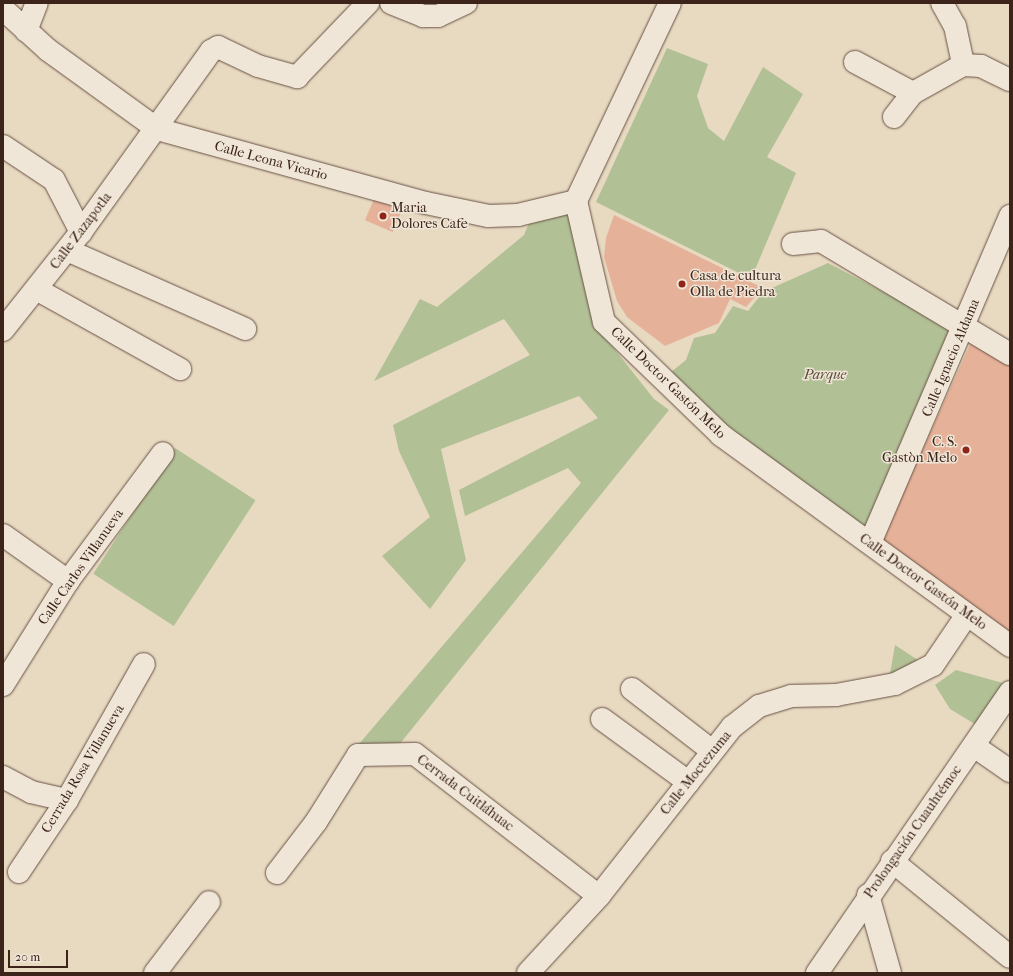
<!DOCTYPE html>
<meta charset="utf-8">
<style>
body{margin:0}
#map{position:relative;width:1013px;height:976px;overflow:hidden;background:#e8d9c1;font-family:"IM FELL French Canon",serif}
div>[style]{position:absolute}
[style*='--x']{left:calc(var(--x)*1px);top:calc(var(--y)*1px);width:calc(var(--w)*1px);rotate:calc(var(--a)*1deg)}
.green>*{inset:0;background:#b2c096;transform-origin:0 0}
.building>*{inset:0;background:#e6b199;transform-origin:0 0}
.roads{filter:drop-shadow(0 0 1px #675144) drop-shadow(0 0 1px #675144)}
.minor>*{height:22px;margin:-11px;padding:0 11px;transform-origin:11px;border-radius:11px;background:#f0e6d7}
.dots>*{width:11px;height:11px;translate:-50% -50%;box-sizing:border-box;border:2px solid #f0e6d7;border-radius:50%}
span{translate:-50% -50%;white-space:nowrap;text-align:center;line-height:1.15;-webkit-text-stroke:3px #f0e6d7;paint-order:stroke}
.street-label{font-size:14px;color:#3c241a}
.poi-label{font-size:14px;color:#3c241a}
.left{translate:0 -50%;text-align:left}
.right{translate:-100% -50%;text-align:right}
.park-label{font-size:14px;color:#5a4b39;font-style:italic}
.frame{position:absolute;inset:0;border:4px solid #3c241a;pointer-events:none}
.scale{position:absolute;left:8px;top:950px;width:60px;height:18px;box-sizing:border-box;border:2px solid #3c241a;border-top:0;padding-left:5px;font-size:12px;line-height:14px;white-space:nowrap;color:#3c241a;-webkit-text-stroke:3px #f0e6d7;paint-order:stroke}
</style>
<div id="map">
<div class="green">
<div style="clip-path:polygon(667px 48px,708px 64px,697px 96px,708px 128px,724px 141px,763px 67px,803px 94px,767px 157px,796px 173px,751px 279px,596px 202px)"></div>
<div style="clip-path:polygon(572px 211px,597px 327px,654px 399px,669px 410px,386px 761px,359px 744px,581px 483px,568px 468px,465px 516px,459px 490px,598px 418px,579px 396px,441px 449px,466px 560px,430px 609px,382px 556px,430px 517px,399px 451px,393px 425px,530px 355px,504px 319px,374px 381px,420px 299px,437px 307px,524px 235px,533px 213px)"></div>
<div style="clip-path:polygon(828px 263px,955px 329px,864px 528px,726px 428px,671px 372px,686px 360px,694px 338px,715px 333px,733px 306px,748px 311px,763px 292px)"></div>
<div style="left:175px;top:448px;width:96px;height:150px;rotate:33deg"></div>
<div style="clip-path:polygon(895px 645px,927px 666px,890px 674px)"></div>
<div style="clip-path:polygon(956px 670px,1010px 685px,978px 726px,950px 709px,935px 685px)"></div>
</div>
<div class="building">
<div style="left:374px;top:199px;width:30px;height:23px;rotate:23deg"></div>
<div style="clip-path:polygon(614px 215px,763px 288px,746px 307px,730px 299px,719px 323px,665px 346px,627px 317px,617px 301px,604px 257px,606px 238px)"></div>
<div style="clip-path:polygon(973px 338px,1010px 361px,1010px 638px,882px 539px)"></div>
</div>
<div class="roads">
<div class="minor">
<div style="--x:391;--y:3;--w:35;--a:22"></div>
<div style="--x:423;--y:16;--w:15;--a:0"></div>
<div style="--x:438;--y:16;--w:31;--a:-25"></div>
<div style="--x:670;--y:3;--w:219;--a:115.4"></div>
<div style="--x:576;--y:201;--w:124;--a:77"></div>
<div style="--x:604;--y:322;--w:163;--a:44"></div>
<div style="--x:721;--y:435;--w:358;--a:36.1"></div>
<div style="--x:942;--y:3;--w:26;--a:61"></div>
<div style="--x:955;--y:26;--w:40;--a:78"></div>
<div style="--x:3;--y:9;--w:61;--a:42.3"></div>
<div style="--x:48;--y:50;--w:135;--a:35.9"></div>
<div style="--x:157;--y:129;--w:279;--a:15.4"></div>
<div style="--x:426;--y:203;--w:63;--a:11.8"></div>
<div style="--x:488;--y:216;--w:30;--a:-2"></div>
<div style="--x:518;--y:215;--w:60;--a:-13.6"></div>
<div style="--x:26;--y:31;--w:30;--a:-69"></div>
<div style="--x:855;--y:62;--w:66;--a:28.1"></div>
<div style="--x:894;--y:117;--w:31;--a:-52"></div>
<div style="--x:913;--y:93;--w:57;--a:-29.2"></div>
<div style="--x:963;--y:65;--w:18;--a:3"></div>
<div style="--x:981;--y:66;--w:32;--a:26"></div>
<div style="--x:3;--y:146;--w:61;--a:33.7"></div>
<div style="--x:54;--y:180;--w:59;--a:62.6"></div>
<div style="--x:793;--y:244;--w:28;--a:-6"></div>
<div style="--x:821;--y:241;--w:220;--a:30.9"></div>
<div style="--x:67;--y:250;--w:195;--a:23.9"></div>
<div style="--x:36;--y:289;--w:165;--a:29.1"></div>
<div style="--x:3;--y:330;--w:125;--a:-51.5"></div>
<div style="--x:81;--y:232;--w:223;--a:-54.3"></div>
<div style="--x:211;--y:51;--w:8;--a:-30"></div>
<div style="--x:218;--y:47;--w:44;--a:25.4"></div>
<div style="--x:258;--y:66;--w:41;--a:15.8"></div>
<div style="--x:297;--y:77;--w:103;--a:-46.2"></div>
<div style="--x:3;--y:535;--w:80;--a:35.3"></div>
<div style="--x:870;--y:543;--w:356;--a:-66.8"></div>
<div style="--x:3;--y:685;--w:123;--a:-58"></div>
<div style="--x:68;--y:581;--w:159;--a:-53.4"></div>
<div style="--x:632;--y:689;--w:100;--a:37.7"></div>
<div style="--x:602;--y:719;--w:107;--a:36.2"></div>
<div style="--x:974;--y:746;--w:44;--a:34.8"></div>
<div style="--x:3;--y:777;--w:32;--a:28"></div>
<div style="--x:31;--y:792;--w:37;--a:13"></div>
<div style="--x:892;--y:861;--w:152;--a:39.1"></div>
<div style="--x:19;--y:872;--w:87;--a:-56.3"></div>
<div style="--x:67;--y:800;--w:156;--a:-60.5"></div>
<div style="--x:277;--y:873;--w:64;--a:-52.6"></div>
<div style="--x:316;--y:822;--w:79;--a:-57.9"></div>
<div style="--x:358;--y:755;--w:57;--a:-1"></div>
<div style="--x:415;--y:754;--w:232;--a:37.7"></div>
<div style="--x:868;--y:895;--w:81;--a:74.2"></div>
<div style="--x:155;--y:973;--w:89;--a:-52.7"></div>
<div style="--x:528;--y:973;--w:105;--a:-47.3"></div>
<div style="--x:599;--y:896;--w:215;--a:-51.8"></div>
<div style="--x:732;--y:727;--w:34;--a:-38"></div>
<div style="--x:759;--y:706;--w:34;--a:-17"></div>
<div style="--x:791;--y:696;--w:45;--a:-1.3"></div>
<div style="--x:836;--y:695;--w:60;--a:-10.6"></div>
<div style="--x:895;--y:684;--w:42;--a:-26.6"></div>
<div style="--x:933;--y:665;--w:59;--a:-56"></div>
<div style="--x:817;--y:973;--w:341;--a:-55.5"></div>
</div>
</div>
<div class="dots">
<div style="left:383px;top:216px;background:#8f2418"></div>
<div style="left:682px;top:284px;background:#8f2418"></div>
<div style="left:966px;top:450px;background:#8f2418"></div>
</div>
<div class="street-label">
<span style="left:271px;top:161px;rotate:15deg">Calle Leona Vicario</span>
<span style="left:81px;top:231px;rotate:-53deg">Calle Zazapotla</span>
<span style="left:951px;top:358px;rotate:-67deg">Calle Ignacio Aldama</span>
<span style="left:668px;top:383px;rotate:44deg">Calle Doctor Gastón Melo</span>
<span style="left:81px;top:567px;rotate:-55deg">Calle Carlos Villanueva</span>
<span style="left:923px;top:582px;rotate:36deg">Calle Doctor Gastón Melo</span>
<span style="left:83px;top:769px;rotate:-59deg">Cerrada Rosa Villanueva</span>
<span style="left:696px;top:773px;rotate:-51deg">Calle Moctezuma</span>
<span style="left:465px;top:793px;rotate:37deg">Cerrada Cuitláhuac</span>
<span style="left:913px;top:832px;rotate:-55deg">Prolongación Cuauhtémoc</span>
</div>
<div class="poi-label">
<span class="left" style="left:391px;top:216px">Maria<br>Dolores Cafe</span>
<span class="left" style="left:690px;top:284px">Casa de cultura<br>Olla de Piedra</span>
<span class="right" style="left:957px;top:450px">C. S.<br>Gastòn Melo</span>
</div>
<div class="park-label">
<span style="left:825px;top:375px">Parque</span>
</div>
<div class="frame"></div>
<div class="scale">20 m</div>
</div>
